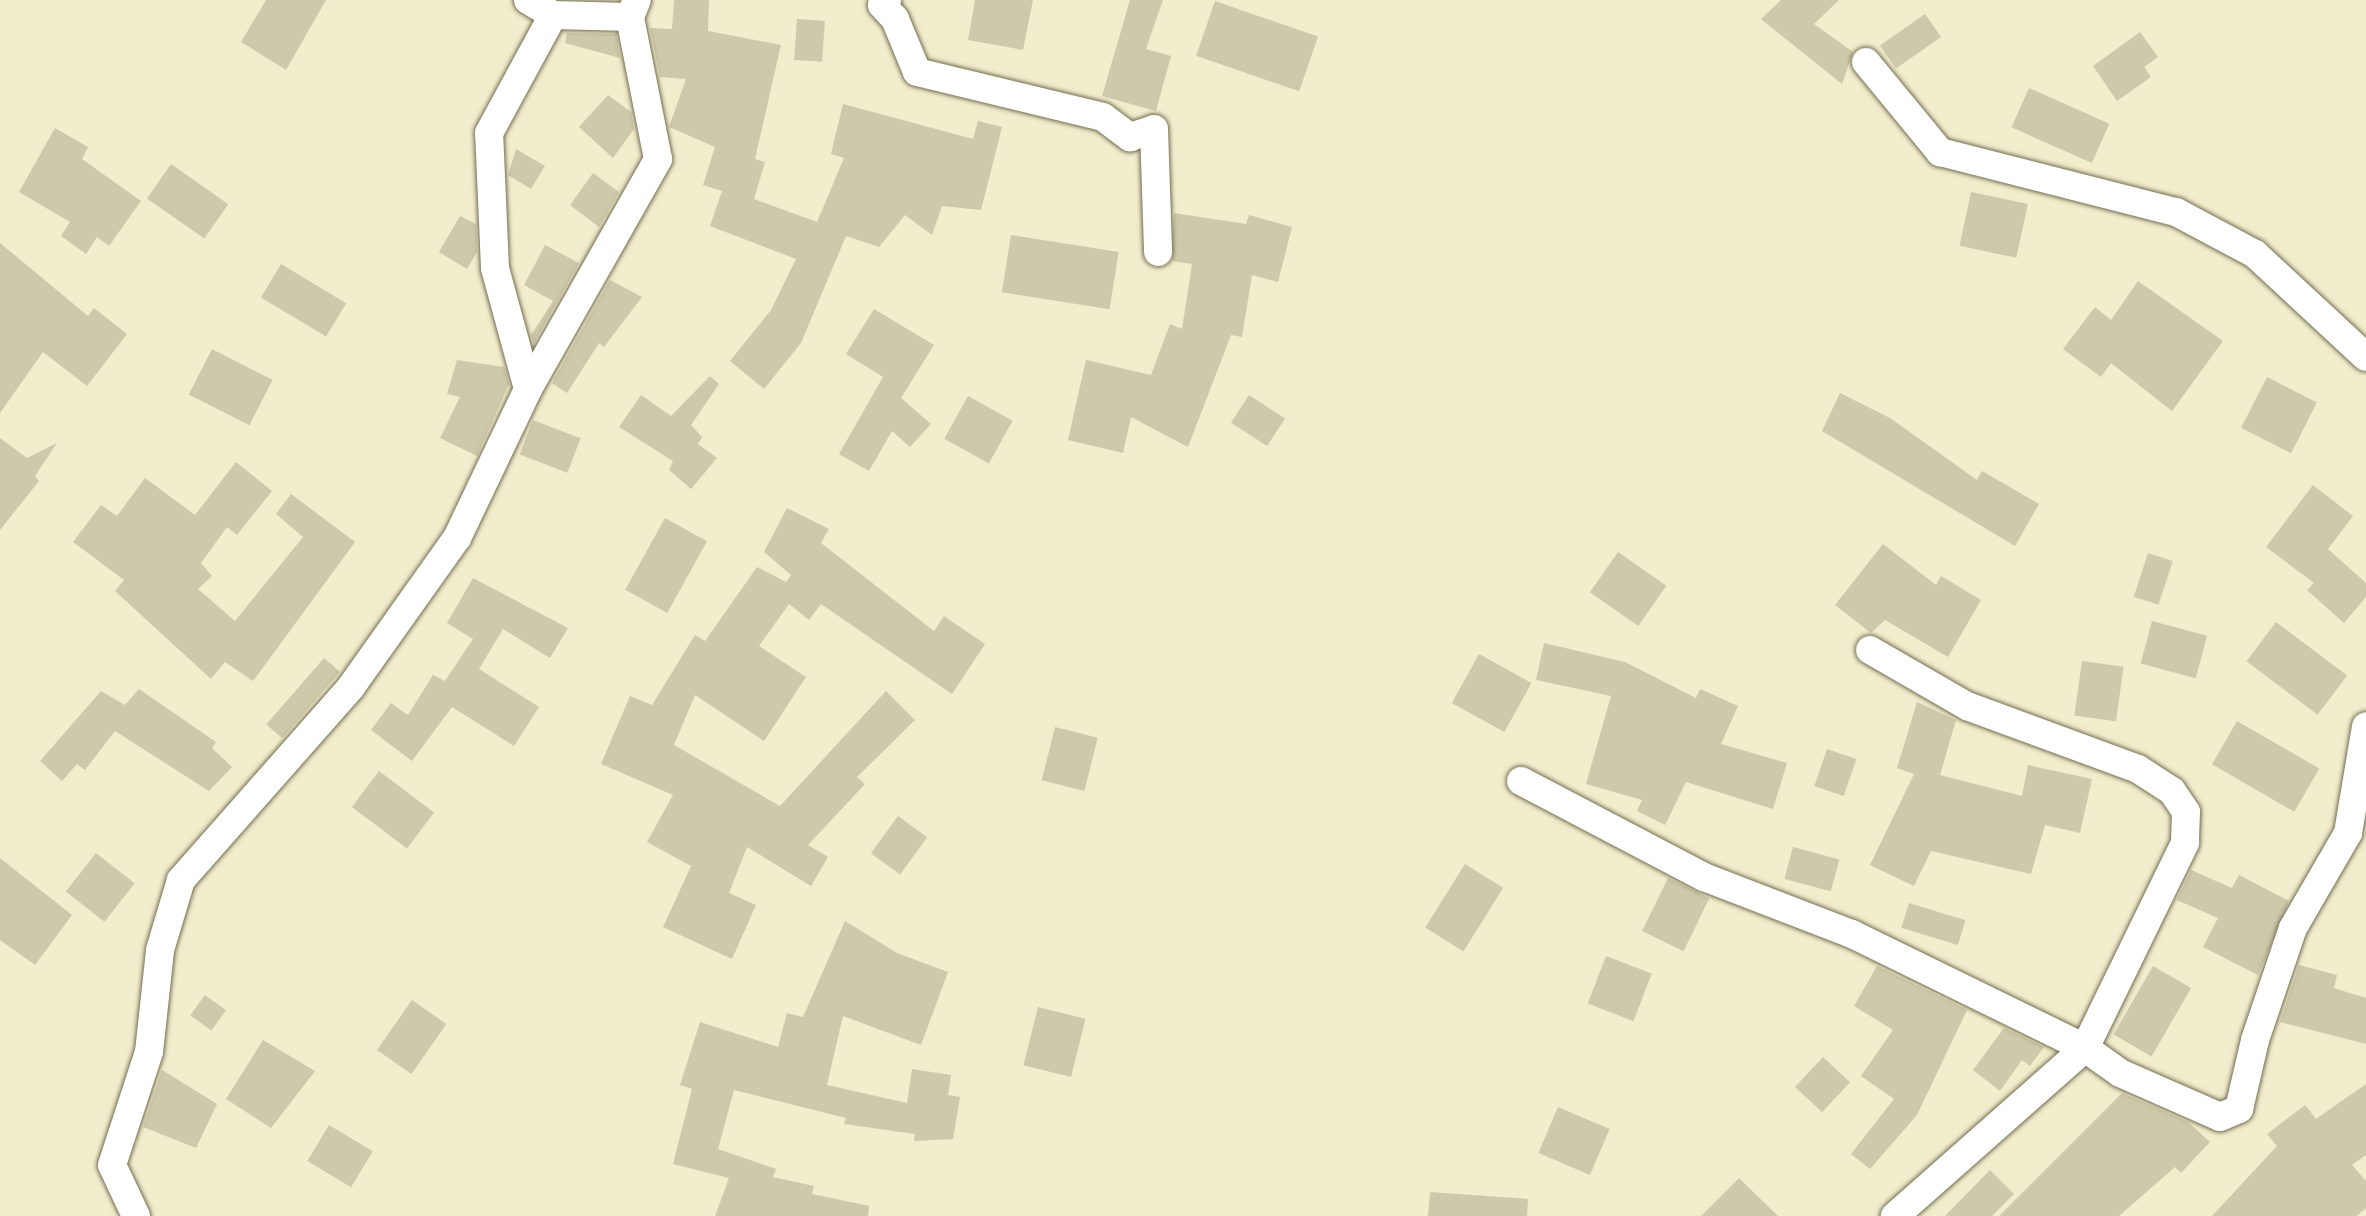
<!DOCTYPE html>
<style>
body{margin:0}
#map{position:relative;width:2366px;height:1216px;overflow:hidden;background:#f1edcd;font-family:"Public Sans",sans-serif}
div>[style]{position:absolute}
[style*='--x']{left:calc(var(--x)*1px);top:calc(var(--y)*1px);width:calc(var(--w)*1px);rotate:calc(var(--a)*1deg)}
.building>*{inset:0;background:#cdc9aa;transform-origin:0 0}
.roads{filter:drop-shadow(0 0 2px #726e51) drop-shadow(0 0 2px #726e51)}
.minor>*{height:28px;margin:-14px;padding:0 14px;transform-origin:14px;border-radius:14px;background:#fff}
span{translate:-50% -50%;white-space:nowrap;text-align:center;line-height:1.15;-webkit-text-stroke:8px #fff;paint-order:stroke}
</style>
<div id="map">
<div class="building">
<div style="clip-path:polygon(266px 0,326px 0,286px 70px,241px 42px)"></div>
<div style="clip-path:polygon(674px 0,709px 0,708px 31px,781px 45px,755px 159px,765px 162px,754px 199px,817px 222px,844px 158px,831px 154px,843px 104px,973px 139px,978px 121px,1002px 127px,981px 210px,942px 206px,932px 235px,905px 215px,879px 247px,846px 236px,801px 343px,764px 389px,730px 361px,771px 310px,796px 259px,710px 226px,722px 191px,703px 185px,715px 147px,669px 127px,686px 79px,660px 77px,650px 28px,672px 29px)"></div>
<div style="clip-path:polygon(975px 0,1033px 0,1023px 50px,968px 40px)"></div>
<div style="clip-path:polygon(1130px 0,1163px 0,1146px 49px,1171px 56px,1156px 111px,1102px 96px)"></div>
<div style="clip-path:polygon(1781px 0,1839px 0,1814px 24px,1853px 52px,1842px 84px,1761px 19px)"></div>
<div style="left:1215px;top:1px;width:109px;height:58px;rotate:19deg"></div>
<div style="left:1925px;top:14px;width:28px;height:55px;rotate:55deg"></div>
<div style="left:797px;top:19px;width:28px;height:41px;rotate:4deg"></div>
<div style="clip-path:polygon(2140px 32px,2158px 57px,2144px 67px,2151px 77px,2117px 101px,2093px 66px)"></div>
<div style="clip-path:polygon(567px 33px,616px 34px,620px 58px,565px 43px)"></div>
<div style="left:2029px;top:88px;width:88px;height:43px;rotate:24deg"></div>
<div style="clip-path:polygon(608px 95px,631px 112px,634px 129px,613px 158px,579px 127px)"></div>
<div style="clip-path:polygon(55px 128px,88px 147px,82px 159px,141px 201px,109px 246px,97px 237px,86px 254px,61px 236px,70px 222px,19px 192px)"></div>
<div style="clip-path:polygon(516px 149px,545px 166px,531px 189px,508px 175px)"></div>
<div style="left:171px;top:164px;width:70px;height:42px;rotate:35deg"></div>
<div style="clip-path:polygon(593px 173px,619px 192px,599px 227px,570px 205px)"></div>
<div style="left:1971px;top:192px;width:58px;height:55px;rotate:12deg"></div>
<div style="clip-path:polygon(1174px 213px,1246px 224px,1249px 215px,1292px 227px,1278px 282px,1252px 275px,1242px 337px,1231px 335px,1188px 447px,1131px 417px,1123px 453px,1068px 440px,1086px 360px,1151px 375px,1170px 324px,1182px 329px,1192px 264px,1172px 261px)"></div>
<div style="clip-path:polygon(460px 216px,476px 224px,477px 252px,467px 269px,439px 252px)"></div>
<div style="left:1011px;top:235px;width:109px;height:58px;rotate:9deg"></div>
<div style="clip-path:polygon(0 243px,88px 316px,94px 308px,127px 334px,87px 386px,43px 352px,0 413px)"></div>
<div style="clip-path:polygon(545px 245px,579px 263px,534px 343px,531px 335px,553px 301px,524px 285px)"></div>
<div style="left:281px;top:264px;width:76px;height:39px;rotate:31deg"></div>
<div style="clip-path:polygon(610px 280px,642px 297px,604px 347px,599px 343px,567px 393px,552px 383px)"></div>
<div style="clip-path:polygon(2138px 281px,2223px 341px,2172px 411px,2111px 363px,2101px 377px,2063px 349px,2095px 307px,2111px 320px)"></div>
<div style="clip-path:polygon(874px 309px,934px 345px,901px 398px,931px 424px,910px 447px,892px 431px,869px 471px,839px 454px,883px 377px,846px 354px)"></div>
<div style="left:212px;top:349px;width:68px;height:51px;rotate:27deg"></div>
<div style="clip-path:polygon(457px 360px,504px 367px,509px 384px,477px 456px,440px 438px,460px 397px,447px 394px)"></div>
<div style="clip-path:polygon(710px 376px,719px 384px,691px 425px,702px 437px,698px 444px,717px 458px,691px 489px,669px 470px,673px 461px,619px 427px,641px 395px,671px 416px)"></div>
<div style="left:2267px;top:377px;width:56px;height:57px;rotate:27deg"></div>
<div style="clip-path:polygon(1840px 393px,1890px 418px,1977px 480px,1982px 471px,2039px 504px,2015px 546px,1822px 431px)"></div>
<div style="left:1249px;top:395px;width:43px;height:33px;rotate:33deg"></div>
<div style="left:968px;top:396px;width:51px;height:49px;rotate:29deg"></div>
<div style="left:533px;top:420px;width:51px;height:37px;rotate:21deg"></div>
<div style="clip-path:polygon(0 438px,27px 458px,57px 443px,35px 476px,39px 481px,0 530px)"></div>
<div style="clip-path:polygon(236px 462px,272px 491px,237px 535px,227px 527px,201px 563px,212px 576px,198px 589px,235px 621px,303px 537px,276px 514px,291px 494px,355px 542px,253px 681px,225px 662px,211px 679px,115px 591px,124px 580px,73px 542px,101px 505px,117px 516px,145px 478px,195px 515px)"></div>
<div style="clip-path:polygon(2313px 485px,2353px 516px,2328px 549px,2366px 583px,2366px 597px,2344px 623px,2307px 590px,2314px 583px,2266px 547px)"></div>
<div style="clip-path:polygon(787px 508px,829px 529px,821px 543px,934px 631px,944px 616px,985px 644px,952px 694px,821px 604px,809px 620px,789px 604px,759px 646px,806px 677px,764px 741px,695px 695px,674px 745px,780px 806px,886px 691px,915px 720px,857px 777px,865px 784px,808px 845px,828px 857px,811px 886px,747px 847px,729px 893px,756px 905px,732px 959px,663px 927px,691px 866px,647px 842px,673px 795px,601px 764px,630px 696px,652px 705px,695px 635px,705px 641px,757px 567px,786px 582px,791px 575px,764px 552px)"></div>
<div style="left:665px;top:518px;width:48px;height:82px;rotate:29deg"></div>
<div style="clip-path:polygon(1883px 544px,1936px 585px,1941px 576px,1981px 600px,1948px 657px,1885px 620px,1871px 633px,1835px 605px)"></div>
<div style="left:1618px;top:552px;width:59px;height:49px;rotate:35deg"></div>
<div style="left:2148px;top:553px;width:26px;height:46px;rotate:18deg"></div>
<div style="clip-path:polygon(473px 578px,568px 628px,550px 658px,503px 629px,479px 669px,539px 707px,514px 746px,452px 707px,412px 761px,371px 730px,391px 703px,408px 715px,433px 675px,445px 681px,473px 639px,447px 623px)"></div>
<div style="left:2152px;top:621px;width:57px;height:44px;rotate:15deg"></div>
<div style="left:2276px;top:622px;width:89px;height:49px;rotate:37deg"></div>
<div style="clip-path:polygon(1544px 643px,1625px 662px,1696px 698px,1700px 689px,1738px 706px,1721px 744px,1787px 763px,1773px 809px,1686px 782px,1665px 825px,1637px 811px,1642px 800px,1586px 784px,1611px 696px,1536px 680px)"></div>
<div style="left:1479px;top:654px;width:60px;height:56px;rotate:29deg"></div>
<div style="left:324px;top:658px;width:21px;height:88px;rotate:41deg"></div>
<div style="left:2082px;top:661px;width:42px;height:55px;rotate:8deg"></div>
<div style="clip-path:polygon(139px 689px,216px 742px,212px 748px,232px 767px,209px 791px,115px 731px,85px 770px,77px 764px,62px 781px,40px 761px,101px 691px,125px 705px)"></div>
<div style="clip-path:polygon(1917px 702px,1956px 720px,1940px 775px,2022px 796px,2028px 765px,2092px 779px,2080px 833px,2045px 825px,2031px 874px,1931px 851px,1914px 886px,1870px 865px,1914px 774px,1897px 768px)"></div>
<div style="left:2237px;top:721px;width:95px;height:50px;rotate:30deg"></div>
<div style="left:1055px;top:727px;width:44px;height:55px;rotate:14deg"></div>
<div style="left:1827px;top:749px;width:31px;height:39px;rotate:19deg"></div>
<div style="left:379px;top:771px;width:69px;height:45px;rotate:37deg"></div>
<div style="left:898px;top:816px;width:36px;height:46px;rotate:36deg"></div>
<div style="left:1793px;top:847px;width:48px;height:33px;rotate:15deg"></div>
<div style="left:96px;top:853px;width:49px;height:49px;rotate:38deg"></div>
<div style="clip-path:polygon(0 858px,72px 915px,35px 965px,0 940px)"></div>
<div style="left:1465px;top:864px;width:45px;height:75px;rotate:32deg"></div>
<div style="clip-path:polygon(2191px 870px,2232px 888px,2239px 875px,2289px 901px,2258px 975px,2203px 947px,2218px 918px,2177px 900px)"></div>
<div style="left:1668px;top:878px;width:46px;height:59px;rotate:26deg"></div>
<div style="left:1909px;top:903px;width:59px;height:26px;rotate:17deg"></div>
<div style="clip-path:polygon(845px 921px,897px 953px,948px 972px,921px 1045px,843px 1016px,827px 1085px,907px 1103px,912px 1069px,951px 1075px,948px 1095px,960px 1097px,953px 1139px,914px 1141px,915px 1134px,844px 1124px,846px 1118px,734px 1090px,718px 1149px,776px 1169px,773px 1177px,814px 1186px,812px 1194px,869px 1206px,868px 1216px,715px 1216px,729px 1178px,673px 1164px,692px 1089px,680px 1085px,700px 1022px,778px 1047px,787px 1013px,803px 1017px)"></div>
<div style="left:1606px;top:956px;width:49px;height:51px;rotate:21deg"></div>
<div style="clip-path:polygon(2299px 965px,2337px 975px,2334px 988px,2366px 998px,2366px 1044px,2280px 1022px)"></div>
<div style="clip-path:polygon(1877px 966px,1967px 1010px,1917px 1115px,1870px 1169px,1851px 1154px,1894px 1099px,1861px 1076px,1893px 1030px,1854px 1006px)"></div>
<div style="left:2153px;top:966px;width:44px;height:79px;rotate:30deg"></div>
<div style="left:205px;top:995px;width:26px;height:25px;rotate:36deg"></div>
<div style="left:412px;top:1000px;width:42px;height:61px;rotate:35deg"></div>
<div style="left:1038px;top:1007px;width:49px;height:60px;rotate:14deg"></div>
<div style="clip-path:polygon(2004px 1028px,2044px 1047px,2030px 1066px,2022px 1060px,2000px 1091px,1973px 1070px)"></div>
<div style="clip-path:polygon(263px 1040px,315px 1071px,271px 1128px,226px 1099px)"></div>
<div style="left:1823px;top:1057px;width:37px;height:41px;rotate:43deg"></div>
<div style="clip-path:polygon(162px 1070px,217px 1104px,196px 1148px,143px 1127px)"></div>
<div style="clip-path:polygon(2366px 1084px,2366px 1155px,2352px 1165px,2366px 1181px,2366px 1208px,2357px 1216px,2212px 1216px,2277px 1146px,2267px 1134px,2305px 1105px,2316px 1119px)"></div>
<div style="clip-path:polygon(2122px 1093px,2188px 1122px,2210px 1142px,2181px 1173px,2175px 1167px,2119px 1216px,1999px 1216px)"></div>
<div style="left:1558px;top:1107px;width:56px;height:50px;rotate:23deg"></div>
<div style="left:329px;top:1125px;width:51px;height:42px;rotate:31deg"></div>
<div style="clip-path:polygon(1990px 1170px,2014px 1194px,1992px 1216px,1945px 1216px)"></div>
<div style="clip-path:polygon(1739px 1178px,1778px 1216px,1701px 1216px)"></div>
<div style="clip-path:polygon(1430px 1192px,1528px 1199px,1527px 1216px,1428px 1216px)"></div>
</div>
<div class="roads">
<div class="minor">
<div style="--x:528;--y:0;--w:29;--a:31"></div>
<div style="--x:553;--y:15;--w:77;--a:1.5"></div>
<div style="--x:887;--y:0;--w:7;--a:135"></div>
<div style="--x:882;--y:5;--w:19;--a:47"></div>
<div style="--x:895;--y:19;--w:57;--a:67.5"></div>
<div style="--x:917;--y:72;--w:191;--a:13.6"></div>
<div style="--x:1103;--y:117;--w:34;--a:37"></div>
<div style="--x:1130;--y:137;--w:25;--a:-18"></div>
<div style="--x:1154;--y:129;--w:123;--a:88.1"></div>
<div style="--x:1866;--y:62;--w:117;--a:50.6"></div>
<div style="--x:1940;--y:152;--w:244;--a:14.3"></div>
<div style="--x:2176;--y:212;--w:89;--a:28"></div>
<div style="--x:2255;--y:254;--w:151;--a:42.9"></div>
<div style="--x:528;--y:389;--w:125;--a:-105.3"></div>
<div style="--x:495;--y:268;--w:135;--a:-92.5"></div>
<div style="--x:489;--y:133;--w:134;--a:-61.5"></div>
<div style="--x:1870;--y:650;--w:112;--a:30"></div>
<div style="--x:1967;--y:706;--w:182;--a:20.2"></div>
<div style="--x:2138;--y:769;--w:40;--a:32.9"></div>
<div style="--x:2172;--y:791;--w:25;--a:56"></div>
<div style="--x:2186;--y:812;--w:31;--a:92"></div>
<div style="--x:2185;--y:843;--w:228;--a:116"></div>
<div style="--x:2085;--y:1048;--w:254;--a:138.5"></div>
<div style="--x:1521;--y:781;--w:207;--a:27.7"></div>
<div style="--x:1704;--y:877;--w:159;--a:21.1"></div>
<div style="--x:1852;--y:934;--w:259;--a:26.1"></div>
<div style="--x:2085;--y:1048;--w:43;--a:35.5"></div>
<div style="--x:2120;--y:1073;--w:109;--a:23.7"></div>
<div style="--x:2220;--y:1117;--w:21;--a:-23"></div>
<div style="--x:2239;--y:1109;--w:71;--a:-76.9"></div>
<div style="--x:2255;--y:1040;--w:118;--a:-71.3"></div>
<div style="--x:2293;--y:928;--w:110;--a:-59.9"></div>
<div style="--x:2348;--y:833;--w:108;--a:-80.4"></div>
<div style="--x:136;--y:1216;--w:56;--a:-115.2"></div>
<div style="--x:112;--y:1165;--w:119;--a:-71.9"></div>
<div style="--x:149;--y:1052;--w:103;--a:-83.8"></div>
<div style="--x:160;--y:950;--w:73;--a:-73.3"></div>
<div style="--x:181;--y:880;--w:257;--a:-48.6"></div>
<div style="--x:351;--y:687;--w:183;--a:-54.6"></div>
<div style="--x:457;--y:538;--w:165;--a:-64.5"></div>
<div style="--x:528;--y:389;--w:264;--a:-60.5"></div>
<div style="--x:658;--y:159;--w:145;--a:-101.2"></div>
<div style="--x:630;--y:17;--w:18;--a:-68"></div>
</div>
</div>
</div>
